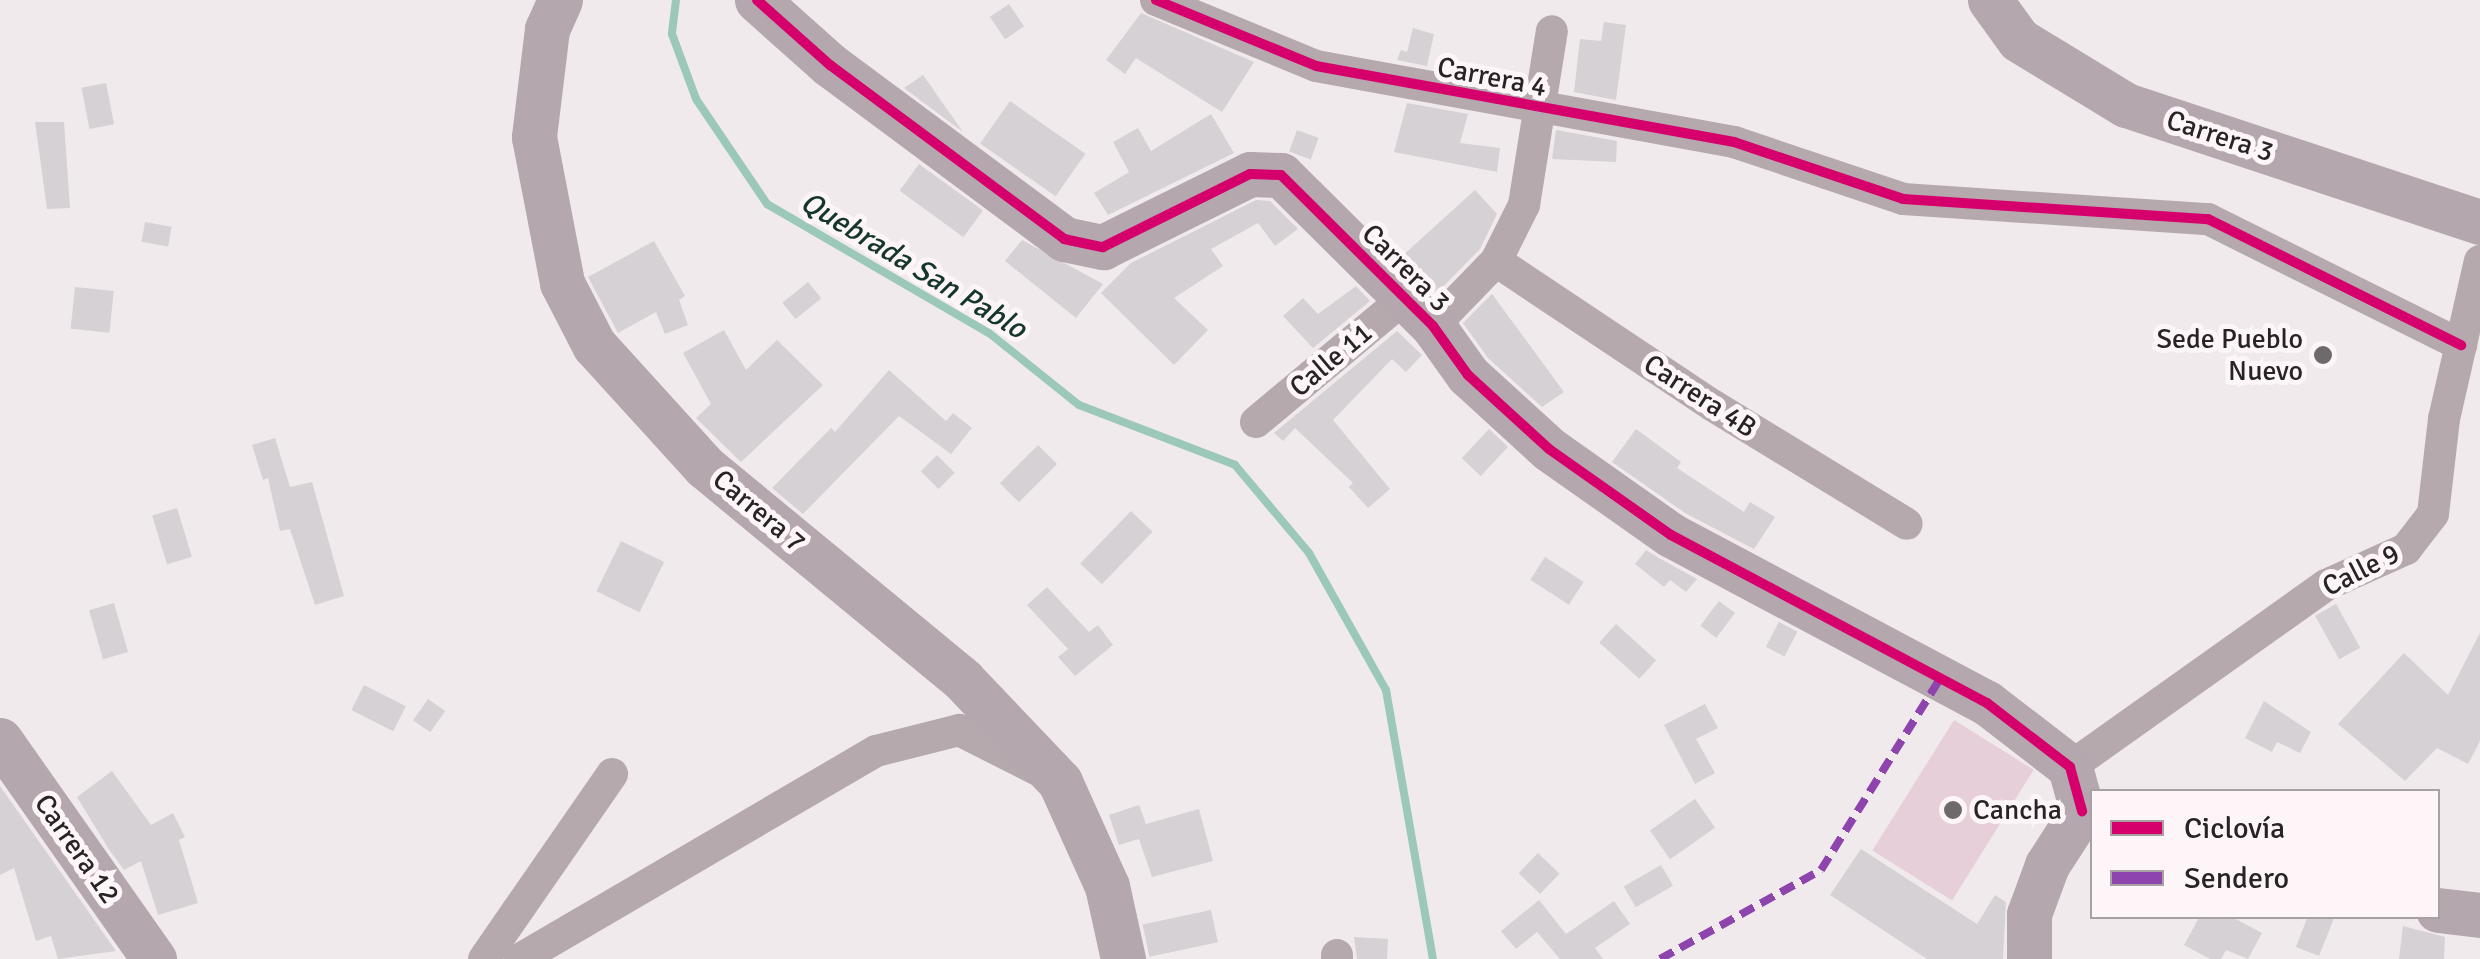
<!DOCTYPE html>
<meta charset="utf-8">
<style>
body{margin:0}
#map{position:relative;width:2480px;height:959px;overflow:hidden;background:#f0eaed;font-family:Signika,sans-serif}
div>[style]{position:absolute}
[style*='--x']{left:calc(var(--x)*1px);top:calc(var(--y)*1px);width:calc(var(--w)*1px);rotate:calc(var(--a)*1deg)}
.green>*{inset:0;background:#e6cfd9;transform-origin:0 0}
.stream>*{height:8px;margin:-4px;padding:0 4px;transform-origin:4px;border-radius:4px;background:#9bc8b8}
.building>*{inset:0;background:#d6d1d4;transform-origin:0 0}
.street>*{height:32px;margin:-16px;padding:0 16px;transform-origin:16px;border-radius:16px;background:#b5a9ae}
.secondary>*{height:45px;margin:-22.5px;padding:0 22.5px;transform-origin:22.5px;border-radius:22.5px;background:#b4a7ad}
.quiet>*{height:8px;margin-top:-4px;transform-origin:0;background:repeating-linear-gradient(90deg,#8e44ad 0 15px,transparent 0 23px)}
.cycleway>*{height:10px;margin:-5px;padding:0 5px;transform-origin:5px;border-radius:5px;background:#d6006c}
.dots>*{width:28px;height:28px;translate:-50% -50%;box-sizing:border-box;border:5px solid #fdf5f8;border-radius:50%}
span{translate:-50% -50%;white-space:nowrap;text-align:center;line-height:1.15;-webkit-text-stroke:10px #fdf5f8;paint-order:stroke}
.street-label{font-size:28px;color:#282325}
.poi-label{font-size:28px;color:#282325}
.right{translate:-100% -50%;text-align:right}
.left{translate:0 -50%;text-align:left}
.water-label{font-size:30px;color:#15362c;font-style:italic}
.legend{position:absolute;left:2090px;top:789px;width:350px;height:130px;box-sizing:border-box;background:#fdf5f8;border:2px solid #a8a1a4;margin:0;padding:12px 18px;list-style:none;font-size:30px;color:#282325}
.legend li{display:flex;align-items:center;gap:20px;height:50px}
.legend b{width:50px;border:2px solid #a8a1a4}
</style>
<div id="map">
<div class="green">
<div style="left:1954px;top:720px;width:94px;height:154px;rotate:32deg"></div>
</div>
<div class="stream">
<div style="--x:676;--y:0;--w:34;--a:97"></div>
<div style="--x:672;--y:34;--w:69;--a:69.7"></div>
<div style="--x:696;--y:99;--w:127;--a:55.9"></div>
<div style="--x:767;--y:204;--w:257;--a:30.2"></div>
<div style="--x:989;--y:333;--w:115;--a:38.7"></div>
<div style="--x:1079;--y:405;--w:167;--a:21"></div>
<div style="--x:1235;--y:465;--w:115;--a:49.9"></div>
<div style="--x:1309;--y:553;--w:157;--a:60.7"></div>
<div style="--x:1386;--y:690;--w:273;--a:80.1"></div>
</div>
<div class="building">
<div style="left:1009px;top:4px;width:27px;height:23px;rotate:56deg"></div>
<div style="clip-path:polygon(1141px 13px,1254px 62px,1222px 112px,1136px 58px,1125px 74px,1106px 60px)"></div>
<div style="clip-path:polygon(1604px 22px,1626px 25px,1616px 100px,1574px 92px,1580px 39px,1601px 41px)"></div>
<div style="clip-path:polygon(1413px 28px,1434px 34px,1427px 66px,1397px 60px,1401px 50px,1407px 52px)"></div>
<div style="clip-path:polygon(923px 75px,963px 132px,904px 88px)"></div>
<div style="left:106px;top:83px;width:42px;height:25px;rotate:79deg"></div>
<div style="left:1010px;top:101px;width:92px;height:52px;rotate:35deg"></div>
<div style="clip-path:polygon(1407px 103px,1468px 114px,1460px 143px,1500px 148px,1497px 172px,1394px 152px)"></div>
<div style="clip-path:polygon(1211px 114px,1234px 153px,1108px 215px,1094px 193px,1129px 172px,1113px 142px,1138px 128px,1151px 151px)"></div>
<div style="clip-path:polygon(35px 122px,64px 122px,70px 208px,47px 209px)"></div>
<div style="left:1297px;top:130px;width:23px;height:23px;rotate:20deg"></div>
<div style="clip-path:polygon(1556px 130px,1617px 141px,1616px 162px,1552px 159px)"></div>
<div style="left:919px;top:164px;width:79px;height:33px;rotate:36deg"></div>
<div style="clip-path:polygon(1475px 190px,1497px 214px,1480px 249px,1437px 293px,1401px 257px)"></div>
<div style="clip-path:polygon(1256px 200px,1270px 201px,1298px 229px,1275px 246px,1258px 223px,1211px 249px,1223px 266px,1174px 298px,1208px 330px,1174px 365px,1101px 293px,1131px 263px)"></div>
<div style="left:145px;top:222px;width:27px;height:20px;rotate:10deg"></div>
<div style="clip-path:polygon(1022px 240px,1103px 284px,1076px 318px,1005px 261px)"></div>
<div style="clip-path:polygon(654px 241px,685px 296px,679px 300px,688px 325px,665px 334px,656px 312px,618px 333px,588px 277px)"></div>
<div style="left:808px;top:282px;width:21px;height:33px;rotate:51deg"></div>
<div style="clip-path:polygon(1356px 286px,1370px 301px,1313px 348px,1283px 316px,1303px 298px,1318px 314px)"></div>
<div style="left:75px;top:287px;width:39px;height:42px;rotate:6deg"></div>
<div style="clip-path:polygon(1492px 294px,1564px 392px,1542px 407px,1488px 358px,1463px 323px)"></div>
<div style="clip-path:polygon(724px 330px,746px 370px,777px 340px,823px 385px,741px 462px,696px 418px,711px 404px,683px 353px)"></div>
<div style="clip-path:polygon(1397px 331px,1422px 355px,1406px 372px,1392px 359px,1333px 420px,1390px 489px,1368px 508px,1349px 487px,1353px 483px,1295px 428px,1283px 441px,1274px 433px)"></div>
<div style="clip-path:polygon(889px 370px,946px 421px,953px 413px,972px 428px,951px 454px,899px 416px,803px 514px,772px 488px,831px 428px,835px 432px)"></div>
<div style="left:1489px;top:429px;width:26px;height:40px;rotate:43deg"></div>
<div style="clip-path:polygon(1636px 429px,1681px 462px,1677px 468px,1744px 512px,1750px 502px,1775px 517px,1754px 549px,1685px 513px,1612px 462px)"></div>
<div style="clip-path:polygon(275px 438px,290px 487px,312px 482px,344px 596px,315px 605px,290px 529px,280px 531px,268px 478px,263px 480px,252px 445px)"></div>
<div style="left:1038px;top:445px;width:27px;height:54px;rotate:45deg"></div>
<div style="left:937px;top:455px;width:25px;height:23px;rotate:45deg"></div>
<div style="left:177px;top:508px;width:51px;height:26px;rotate:73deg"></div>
<div style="left:1131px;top:511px;width:30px;height:73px;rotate:44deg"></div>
<div style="left:621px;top:541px;width:48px;height:56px;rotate:26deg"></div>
<div style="clip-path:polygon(1646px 550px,1659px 558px,1697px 579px,1686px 592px,1670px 580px,1664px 587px,1635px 564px)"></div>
<div style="left:1545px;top:557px;width:46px;height:27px;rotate:33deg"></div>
<div style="clip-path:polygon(1047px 587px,1089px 632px,1098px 625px,1113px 645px,1075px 676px,1058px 657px,1068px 649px,1027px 605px)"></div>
<div style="left:1719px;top:601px;width:20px;height:31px;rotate:37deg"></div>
<div style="left:114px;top:603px;width:51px;height:26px;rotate:74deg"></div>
<div style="left:2336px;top:604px;width:50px;height:24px;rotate:61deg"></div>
<div style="left:1779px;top:622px;width:21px;height:28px;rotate:28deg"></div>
<div style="left:1616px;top:624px;width:54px;height:25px;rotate:42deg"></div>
<div style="clip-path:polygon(2480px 633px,2480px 741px,2468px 764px,2437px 748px,2405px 781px,2338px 724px,2404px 653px,2448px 695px)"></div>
<div style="left:364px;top:685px;width:47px;height:28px;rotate:27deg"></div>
<div style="left:428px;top:699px;width:21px;height:26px;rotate:35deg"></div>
<div style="clip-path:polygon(2264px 701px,2311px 732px,2300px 753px,2277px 742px,2272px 752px,2245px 738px)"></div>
<div style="clip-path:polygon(1705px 704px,1718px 728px,1696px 739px,1715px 773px,1695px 784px,1664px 725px)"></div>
<div style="clip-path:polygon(112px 771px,151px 825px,173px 813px,185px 837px,179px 840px,198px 903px,158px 915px,141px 861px,124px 870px,108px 848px,77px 797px)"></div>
<div style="clip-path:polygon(0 786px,116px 951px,58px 959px,51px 936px,36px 941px,14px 868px,0 875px)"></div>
<div style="left:1695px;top:799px;width:35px;height:55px;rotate:55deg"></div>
<div style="clip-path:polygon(1139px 805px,1146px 824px,1199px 809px,1213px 861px,1152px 877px,1139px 839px,1119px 845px,1109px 815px)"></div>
<div style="clip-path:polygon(1861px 849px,1977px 924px,1995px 895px,2006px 902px,2003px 959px,1927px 959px,1830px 895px)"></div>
<div style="left:1538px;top:853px;width:30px;height:28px;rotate:44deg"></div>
<div style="left:1661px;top:865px;width:24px;height:43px;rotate:60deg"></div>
<div style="clip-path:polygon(1539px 900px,1566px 934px,1614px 901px,1630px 924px,1595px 948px,1603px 959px,1560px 959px,1537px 932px,1516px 949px,1501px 931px)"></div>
<div style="left:1211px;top:910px;width:33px;height:70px;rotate:78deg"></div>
<div style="clip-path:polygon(2200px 916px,2230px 916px,2262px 933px,2248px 959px,2226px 950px,2221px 959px,2210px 959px,2184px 945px)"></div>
<div style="clip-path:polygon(2308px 916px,2334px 918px,2319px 956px,2296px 947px)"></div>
<div style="clip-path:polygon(2403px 926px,2445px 937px,2444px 959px,2399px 959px)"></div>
<div style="clip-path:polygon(1354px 937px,1388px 939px,1387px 959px,1357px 959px)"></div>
</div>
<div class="street">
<div style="--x:1156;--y:0;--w:173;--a:22.4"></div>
<div style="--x:1316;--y:66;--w:425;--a:10.3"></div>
<div style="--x:1734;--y:142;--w:178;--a:18.6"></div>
<div style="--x:1903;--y:199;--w:306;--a:3.8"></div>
<div style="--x:2208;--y:219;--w:283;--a:26.5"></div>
<div style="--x:1496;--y:261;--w:260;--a:33.7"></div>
<div style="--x:1712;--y:405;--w:228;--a:31.4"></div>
<div style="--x:1433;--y:326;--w:91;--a:-45.9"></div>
<div style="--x:1496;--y:261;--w:63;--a:-63.4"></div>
<div style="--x:1524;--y:205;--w:176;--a:-80.9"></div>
<div style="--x:1256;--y:422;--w:194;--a:-39.8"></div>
<div style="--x:2070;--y:767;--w:314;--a:-35.4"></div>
<div style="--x:2326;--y:585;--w:88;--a:-24.2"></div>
<div style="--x:2406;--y:549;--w:44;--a:-52.4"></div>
<div style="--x:2433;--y:514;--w:96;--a:-83.4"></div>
<div style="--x:2444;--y:419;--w:162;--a:-77.2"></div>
<div style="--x:484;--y:959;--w:225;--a:-55.3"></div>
<div style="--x:520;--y:959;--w:412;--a:-30.3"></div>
<div style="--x:876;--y:751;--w:86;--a:-14.2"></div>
<div style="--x:959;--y:730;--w:89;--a:26.9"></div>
<div style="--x:1337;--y:959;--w:4;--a:-90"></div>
</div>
<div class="secondary">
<div style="--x:560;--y:0;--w:32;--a:114"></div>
<div style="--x:547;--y:29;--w:109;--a:96.9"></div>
<div style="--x:534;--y:137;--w:149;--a:79.1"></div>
<div style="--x:562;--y:283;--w:70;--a:62.7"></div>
<div style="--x:594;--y:345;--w:165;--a:47.7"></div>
<div style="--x:705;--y:467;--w:335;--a:39.5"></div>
<div style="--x:963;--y:680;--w:141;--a:46.4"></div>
<div style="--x:1060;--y:782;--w:114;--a:65.7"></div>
<div style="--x:1107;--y:886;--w:75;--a:77.6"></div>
<div style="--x:757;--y:0;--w:98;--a:41.7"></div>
<div style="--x:830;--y:65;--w:292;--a:36.6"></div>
<div style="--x:1064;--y:239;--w:40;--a:12"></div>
<div style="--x:1103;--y:247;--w:164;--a:-26.4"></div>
<div style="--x:1250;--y:174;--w:31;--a:2"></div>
<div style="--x:1281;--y:175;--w:214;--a:44.8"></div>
<div style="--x:1433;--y:326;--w:60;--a:54.5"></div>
<div style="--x:1468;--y:375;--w:110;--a:42.4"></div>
<div style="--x:1549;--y:449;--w:149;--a:35.2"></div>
<div style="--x:1671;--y:535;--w:358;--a:28"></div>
<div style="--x:1987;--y:703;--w:105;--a:37.6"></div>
<div style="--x:2070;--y:767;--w:46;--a:74.7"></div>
<div style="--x:1990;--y:0;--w:49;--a:54.1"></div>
<div style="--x:2019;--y:40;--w:125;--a:31.3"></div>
<div style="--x:2126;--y:105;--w:373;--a:18.3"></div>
<div style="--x:0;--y:740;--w:268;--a:54.9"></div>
<div style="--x:2438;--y:910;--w:42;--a:6.8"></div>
<div style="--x:2029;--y:959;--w:45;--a:-90"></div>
<div style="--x:2029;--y:914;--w:52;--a:-69.8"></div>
<div style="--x:2047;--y:865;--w:64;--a:-57.1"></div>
</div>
<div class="quiet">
<div style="--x:1660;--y:959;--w:184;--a:-28.9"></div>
<div style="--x:1821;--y:870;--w:225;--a:-58.1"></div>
</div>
<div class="cycleway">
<div style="--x:757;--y:0;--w:98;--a:41.7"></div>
<div style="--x:830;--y:65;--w:292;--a:36.6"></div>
<div style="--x:1064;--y:239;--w:40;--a:12"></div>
<div style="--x:1103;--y:247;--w:164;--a:-26.4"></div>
<div style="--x:1250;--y:174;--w:31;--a:2"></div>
<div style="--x:1281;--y:175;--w:214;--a:44.8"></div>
<div style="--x:1433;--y:326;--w:60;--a:54.5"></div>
<div style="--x:1468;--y:375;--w:110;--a:42.4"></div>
<div style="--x:1549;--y:449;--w:149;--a:35.2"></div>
<div style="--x:1671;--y:535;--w:358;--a:28"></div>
<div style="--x:1987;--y:703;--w:105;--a:37.6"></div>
<div style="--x:2070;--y:767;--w:46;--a:74.7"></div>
<div style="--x:1156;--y:0;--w:173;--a:22.4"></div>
<div style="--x:1316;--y:66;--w:425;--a:10.3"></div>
<div style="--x:1734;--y:142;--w:178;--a:18.6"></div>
<div style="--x:1903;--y:199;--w:306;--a:3.8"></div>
<div style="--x:2208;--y:219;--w:283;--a:26.5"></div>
</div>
<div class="dots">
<div style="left:2323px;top:355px;background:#6e696b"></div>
<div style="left:1953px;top:810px;background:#6e696b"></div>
</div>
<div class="street-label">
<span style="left:1492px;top:77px;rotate:11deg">Carrera 4</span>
<span style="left:2220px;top:136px;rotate:18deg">Carrera 3</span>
<span style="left:1406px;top:268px;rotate:45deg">Carrera 3</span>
<span style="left:1331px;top:360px;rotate:-40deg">Calle 11</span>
<span style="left:1700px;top:396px;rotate:33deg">Carrera 4B</span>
<span style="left:759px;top:511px;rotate:40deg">Carrera 7</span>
<span style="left:2361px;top:570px;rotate:-27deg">Calle 9</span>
<span style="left:77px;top:849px;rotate:55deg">Carrera 12</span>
</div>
<div class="poi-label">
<span class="right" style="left:2303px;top:355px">Sede Pueblo<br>Nuevo</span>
<span class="left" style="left:1973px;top:810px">Cancha</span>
</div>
<div class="water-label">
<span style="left:913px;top:266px;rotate:31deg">Quebrada San Pablo</span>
</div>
<ul class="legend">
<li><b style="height:12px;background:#d6006c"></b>Ciclovía</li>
<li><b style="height:12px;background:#8e44ad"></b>Sendero</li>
</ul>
</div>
